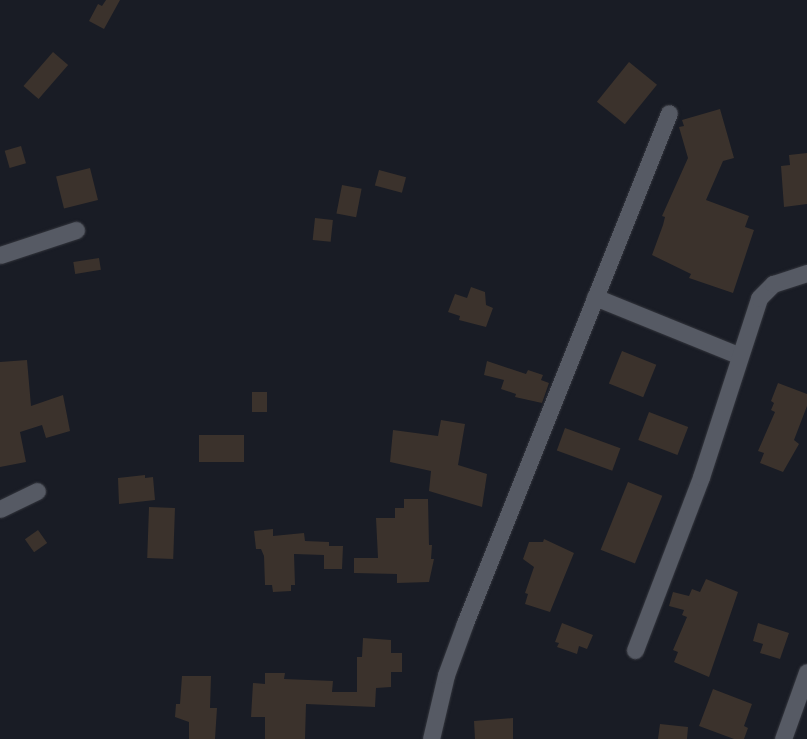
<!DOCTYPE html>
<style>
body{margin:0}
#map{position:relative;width:807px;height:739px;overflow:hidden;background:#191c25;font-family:Rubik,sans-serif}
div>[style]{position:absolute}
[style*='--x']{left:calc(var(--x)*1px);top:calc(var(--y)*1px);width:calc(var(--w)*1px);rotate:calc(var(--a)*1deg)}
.building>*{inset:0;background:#3b322c;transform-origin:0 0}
.roads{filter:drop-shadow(0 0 1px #33353c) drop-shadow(0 0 1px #33353c)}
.minor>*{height:17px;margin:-8.5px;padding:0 8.5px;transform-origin:8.5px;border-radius:8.5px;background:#565a64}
span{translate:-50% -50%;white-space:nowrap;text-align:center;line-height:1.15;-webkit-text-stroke:3px #10131b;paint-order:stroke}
</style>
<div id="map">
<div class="building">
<div style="clip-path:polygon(106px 0,120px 0,104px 29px,89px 21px,98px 4px,102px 6px)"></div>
<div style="left:53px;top:52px;width:20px;height:45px;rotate:41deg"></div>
<div style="left:629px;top:62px;width:36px;height:51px;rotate:39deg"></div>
<div style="clip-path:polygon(720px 109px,734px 158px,723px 161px,706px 200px,749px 216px,745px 227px,754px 230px,733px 293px,689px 278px,691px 274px,652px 255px,663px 225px,665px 217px,662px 216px,688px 158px,679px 127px,684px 126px,682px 120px)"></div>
<div style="left:21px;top:146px;width:18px;height:17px;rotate:74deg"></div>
<div style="clip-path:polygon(807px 153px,807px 204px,784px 207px,781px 166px,790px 165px,789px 155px)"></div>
<div style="left:90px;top:168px;width:33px;height:35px;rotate:76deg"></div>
<div style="left:379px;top:170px;width:28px;height:16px;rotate:15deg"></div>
<div style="left:342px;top:185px;width:20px;height:29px;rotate:11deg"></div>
<div style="left:315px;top:218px;width:18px;height:22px;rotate:6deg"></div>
<div style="left:99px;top:258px;width:12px;height:26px;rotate:81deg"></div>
<div style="clip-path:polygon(471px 287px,485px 292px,486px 305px,493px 308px,486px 327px,459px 320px,460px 316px,448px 312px,455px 294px,467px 298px)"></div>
<div style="left:622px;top:351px;width:37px;height:35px;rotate:22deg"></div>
<div style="clip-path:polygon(27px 360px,31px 406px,63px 395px,70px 431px,46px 438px,42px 425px,20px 432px,26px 462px,0 467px,0 362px)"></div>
<div style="clip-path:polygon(487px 361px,526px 374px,528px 370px,543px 375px,541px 380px,549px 383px,542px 403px,515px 397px,516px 394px,501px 389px,504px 380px,484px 375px)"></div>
<div style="clip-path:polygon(778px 383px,807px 394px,807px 406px,794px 440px,799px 444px,783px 472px,760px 463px,764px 453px,758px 451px,775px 412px,771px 410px,774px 403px,771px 401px)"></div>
<div style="left:252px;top:392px;width:15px;height:20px"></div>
<div style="left:649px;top:412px;width:42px;height:30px;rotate:21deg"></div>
<div style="clip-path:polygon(441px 420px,465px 424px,458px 465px,487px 474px,482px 507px,429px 491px,431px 471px,390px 462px,393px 430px,438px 436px)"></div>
<div style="left:565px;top:428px;width:59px;height:24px;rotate:20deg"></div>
<div style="left:199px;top:435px;width:45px;height:27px"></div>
<div style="clip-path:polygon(145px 475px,145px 478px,153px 477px,155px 500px,119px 504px,118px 478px)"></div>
<div style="left:628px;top:482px;width:37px;height:73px;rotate:22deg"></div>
<div style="clip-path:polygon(404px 499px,428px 499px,429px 545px,432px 545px,431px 559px,434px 559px,429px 582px,397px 583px,397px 574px,354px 573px,354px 558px,378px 558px,376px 518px,395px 518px,395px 508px,404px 508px)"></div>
<div style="left:149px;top:507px;width:26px;height:51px;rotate:2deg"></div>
<div style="clip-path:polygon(273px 529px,273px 536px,304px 533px,305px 541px,329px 542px,329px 546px,343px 546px,342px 569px,324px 569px,324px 555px,294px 554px,295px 585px,291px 585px,291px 591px,273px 592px,272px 585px,265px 585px,264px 556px,261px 549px,256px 549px,254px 531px)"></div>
<div style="left:38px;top:530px;width:16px;height:16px;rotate:55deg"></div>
<div style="clip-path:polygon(544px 539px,574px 553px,550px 612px,525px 604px,528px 594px,525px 593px,534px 567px,523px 559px,529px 542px,543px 542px)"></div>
<div style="clip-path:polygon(706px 579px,738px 592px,709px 677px,674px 662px,678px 652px,673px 650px,687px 617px,682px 615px,684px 610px,669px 606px,673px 592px,689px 596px,692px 589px,700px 592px)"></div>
<div style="clip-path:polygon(562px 623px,593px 635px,587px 649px,579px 646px,577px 654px,557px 647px,559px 643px,555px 642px)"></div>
<div style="clip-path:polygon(758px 623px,789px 633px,780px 659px,760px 653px,763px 644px,753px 641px)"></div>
<div style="clip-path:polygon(363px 638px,391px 640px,391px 653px,402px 653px,402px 672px,391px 672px,391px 687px,376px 688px,375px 707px,306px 704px,305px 739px,265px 739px,265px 717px,251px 717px,253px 683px,265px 684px,265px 673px,285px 673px,284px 679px,333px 681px,332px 692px,357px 692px,357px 657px,362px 657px)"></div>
<div style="clip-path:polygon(182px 676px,211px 676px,210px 708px,217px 708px,215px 739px,189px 739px,189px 722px,175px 717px,176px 704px,180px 704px)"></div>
<div style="clip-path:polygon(713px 689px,752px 704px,744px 726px,748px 728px,744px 739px,734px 739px,699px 726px)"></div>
<div style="clip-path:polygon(513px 718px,513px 739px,475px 739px,474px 721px)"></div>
<div style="clip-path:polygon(660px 724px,688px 727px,687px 739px,658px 739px)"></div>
</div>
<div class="roads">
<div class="minor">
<div style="--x:0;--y:255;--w:80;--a:-18.2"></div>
<div style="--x:595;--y:297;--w:154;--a:22.1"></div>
<div style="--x:0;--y:509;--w:41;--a:-25.9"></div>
<div style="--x:635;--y:650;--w:185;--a:-69.1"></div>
<div style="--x:701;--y:477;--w:188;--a:-72"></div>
<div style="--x:759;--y:298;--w:20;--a:-45"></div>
<div style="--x:773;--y:284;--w:36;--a:-18"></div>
<div style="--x:431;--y:739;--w:66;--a:-76.8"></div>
<div style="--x:446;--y:675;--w:55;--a:-69.9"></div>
<div style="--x:465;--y:623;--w:549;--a:-68.2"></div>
<div style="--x:783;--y:739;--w:71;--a:-70.3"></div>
</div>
</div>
</div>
